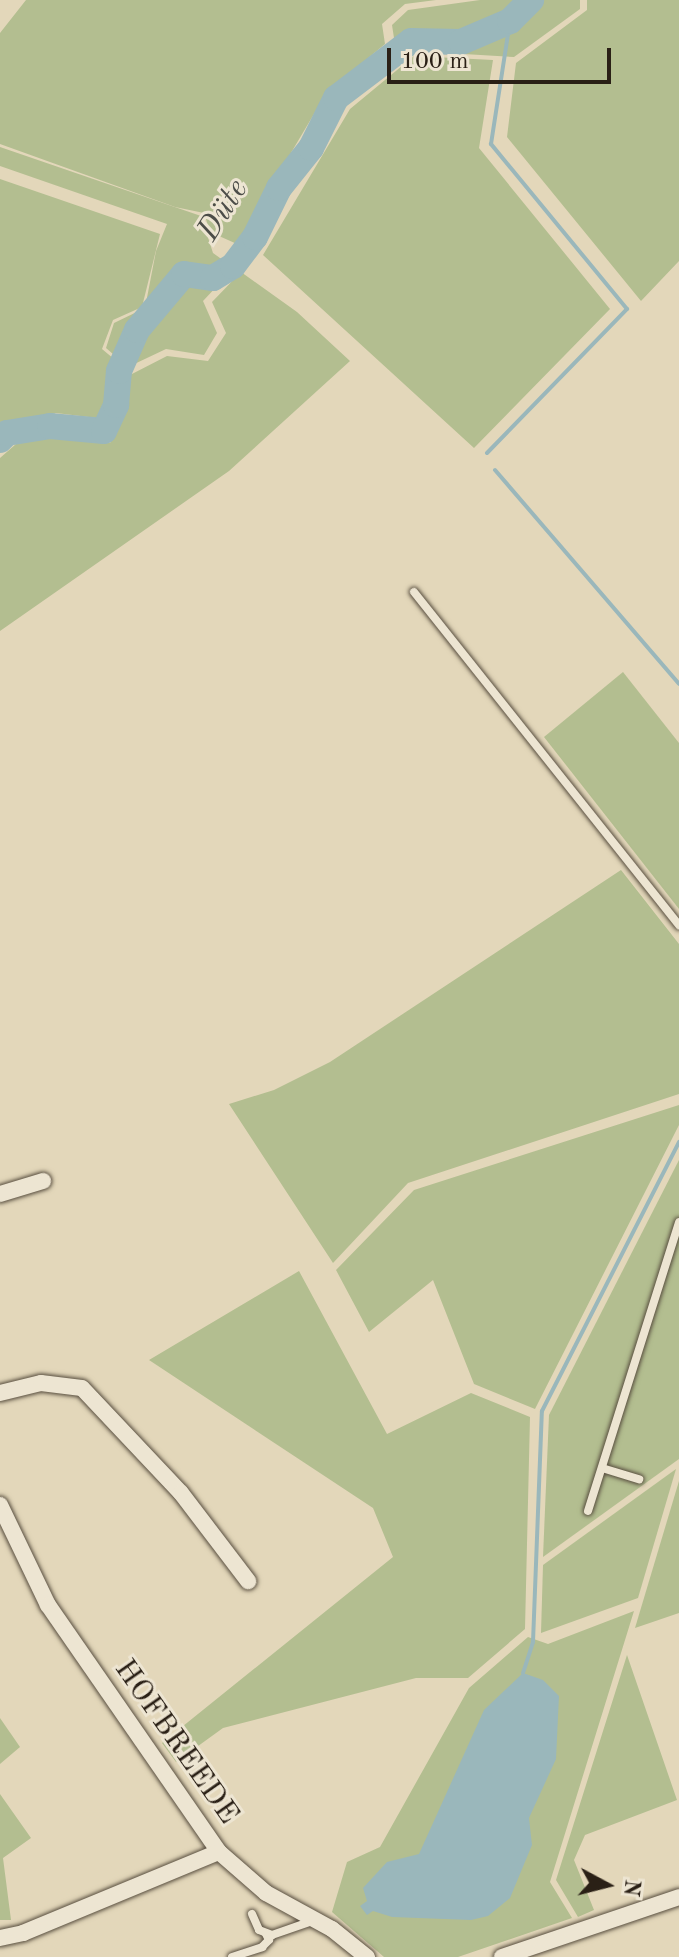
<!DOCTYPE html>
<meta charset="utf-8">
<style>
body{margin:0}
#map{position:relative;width:679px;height:1957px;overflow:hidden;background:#e3d7ba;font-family:"Old Standard TT",serif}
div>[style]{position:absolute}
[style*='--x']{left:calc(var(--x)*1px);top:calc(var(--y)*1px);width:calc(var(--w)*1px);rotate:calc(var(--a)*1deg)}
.green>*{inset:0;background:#b3be90}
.water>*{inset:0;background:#9ab7bb}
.stream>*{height:4px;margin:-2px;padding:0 2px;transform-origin:2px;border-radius:2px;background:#9ab7bb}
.river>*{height:26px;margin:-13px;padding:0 13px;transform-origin:13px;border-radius:13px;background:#9ab7bb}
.roads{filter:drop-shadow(0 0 2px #584e3f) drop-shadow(0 0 2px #584e3f)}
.service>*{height:8px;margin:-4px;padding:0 4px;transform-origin:4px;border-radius:4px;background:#ede5d2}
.minor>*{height:16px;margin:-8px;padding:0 8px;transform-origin:8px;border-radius:8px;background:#ede5d2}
span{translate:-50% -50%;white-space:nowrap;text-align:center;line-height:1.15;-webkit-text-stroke:6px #ede5d2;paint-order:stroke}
.street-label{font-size:30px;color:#2a2016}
.water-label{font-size:32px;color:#4c4d48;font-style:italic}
.north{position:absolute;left:567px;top:1845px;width:80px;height:80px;-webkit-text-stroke:6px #ede5d2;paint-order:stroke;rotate:97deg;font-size:22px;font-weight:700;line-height:32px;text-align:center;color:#2a2016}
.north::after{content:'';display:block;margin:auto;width:28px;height:36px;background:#2a2016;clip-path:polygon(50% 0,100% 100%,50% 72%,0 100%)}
.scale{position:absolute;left:387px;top:48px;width:224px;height:36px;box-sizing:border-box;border:4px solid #2a2016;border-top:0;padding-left:10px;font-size:24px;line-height:28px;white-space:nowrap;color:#2a2016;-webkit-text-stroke:6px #ede5d2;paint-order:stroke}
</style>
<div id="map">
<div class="green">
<div style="clip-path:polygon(26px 0,436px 0,405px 4px,382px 24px,385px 44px,327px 92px,237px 244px,210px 232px,204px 213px,175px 207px,0 144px,0 33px)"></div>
<div style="clip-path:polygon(480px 0,580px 0,580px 9px,514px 57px,413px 51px,398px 64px,392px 25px,408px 10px)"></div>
<div style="clip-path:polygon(587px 0,679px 0,679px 261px,641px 301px,507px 137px,516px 63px,587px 10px)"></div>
<div style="clip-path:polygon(414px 56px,493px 60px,479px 148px,610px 309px,474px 448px,263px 255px,350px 109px)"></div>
<div style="clip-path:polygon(0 147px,201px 216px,213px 253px,234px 268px,203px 301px,217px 333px,204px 355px,166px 349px,128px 367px,106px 348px,114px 323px,145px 308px,156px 251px,167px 224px,0 166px)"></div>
<div style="clip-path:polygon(0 179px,160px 234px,142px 307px,113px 320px,102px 349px,114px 359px,110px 402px,97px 418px,56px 413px,0 422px)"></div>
<div style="clip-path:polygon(241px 272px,297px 312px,350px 361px,229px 471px,0 631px,0 458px,16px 444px,50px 437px,110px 443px,127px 408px,130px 375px,167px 356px,208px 361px,226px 333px,212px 302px)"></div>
<div style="clip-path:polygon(623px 672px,679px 743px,679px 909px,544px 737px)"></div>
<div style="clip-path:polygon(621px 870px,679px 944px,679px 1094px,408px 1183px,333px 1263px,229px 1104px,274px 1090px,330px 1062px)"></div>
<div style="clip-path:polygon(679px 1105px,679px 1125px,535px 1409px,474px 1384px,433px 1280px,369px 1332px,336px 1270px,414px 1190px)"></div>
<div style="clip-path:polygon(679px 1160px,679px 1459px,543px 1557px,549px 1415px)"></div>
<div style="clip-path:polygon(299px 1271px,387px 1434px,471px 1393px,530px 1417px,525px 1629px,468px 1678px,416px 1678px,223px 1728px,176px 1762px,162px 1743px,393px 1557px,373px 1508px,149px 1360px)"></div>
<div style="clip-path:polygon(676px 1469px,638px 1598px,541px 1633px,543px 1565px)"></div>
<div style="clip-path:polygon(679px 1481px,679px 1613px,635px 1628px)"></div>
<div style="clip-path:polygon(634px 1611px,550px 1882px,572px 1918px,458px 1957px,384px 1957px,332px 1912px,347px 1862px,380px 1847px,469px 1688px,528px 1637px,548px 1644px)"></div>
<div style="clip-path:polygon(627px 1655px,677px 1800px,585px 1835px,574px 1860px,594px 1910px,578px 1917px,556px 1880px)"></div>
<div style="clip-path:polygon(0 1718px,20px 1747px,0 1764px)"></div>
<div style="clip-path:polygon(0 1794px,31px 1838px,3px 1858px,11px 1920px,0 1920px)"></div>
</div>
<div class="water">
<div style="clip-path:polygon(523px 1673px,543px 1680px,559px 1696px,556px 1759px,529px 1818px,532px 1845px,510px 1898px,488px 1916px,471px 1920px,392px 1917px,373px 1911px,367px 1915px,360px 1906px,367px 1901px,363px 1888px,387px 1862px,419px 1854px,484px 1710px)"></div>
</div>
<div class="stream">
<div style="--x:487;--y:453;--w:201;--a:-45.8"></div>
<div style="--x:627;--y:309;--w:214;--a:-129.5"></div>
<div style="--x:491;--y:144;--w:124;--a:-81.2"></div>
<div style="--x:495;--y:470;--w:282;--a:49.3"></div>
<div style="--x:523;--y:1673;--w:33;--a:-72"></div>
<div style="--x:533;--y:1642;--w:231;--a:-87.8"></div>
<div style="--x:542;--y:1411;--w:302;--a:-63"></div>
</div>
<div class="river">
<div style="--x:0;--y:440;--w:10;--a:-45"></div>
<div style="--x:7;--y:433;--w:44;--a:-9.2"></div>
<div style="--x:50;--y:426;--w:54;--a:5.3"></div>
<div style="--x:104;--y:431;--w:29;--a:-65"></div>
<div style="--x:116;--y:405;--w:34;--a:-85"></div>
<div style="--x:119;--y:371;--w:45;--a:-66.3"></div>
<div style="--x:137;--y:330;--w:73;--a:-50"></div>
<div style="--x:184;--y:274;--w:29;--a:8"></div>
<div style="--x:213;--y:278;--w:23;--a:-31"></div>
<div style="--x:233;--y:266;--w:36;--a:-53"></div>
<div style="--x:255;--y:237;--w:55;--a:-63.9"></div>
<div style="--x:279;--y:188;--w:51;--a:-51.3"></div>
<div style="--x:311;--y:148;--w:56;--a:-63.4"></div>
<div style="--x:336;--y:98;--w:94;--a:-37.2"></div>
<div style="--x:411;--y:41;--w:50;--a:1.1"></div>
<div style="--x:461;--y:42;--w:53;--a:-23.2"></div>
<div style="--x:510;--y:21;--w:30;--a:-45"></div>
</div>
<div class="roads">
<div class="service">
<div style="--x:414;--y:592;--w:426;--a:51.5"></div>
<div style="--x:602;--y:1468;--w:39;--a:17"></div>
<div style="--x:588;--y:1511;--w:303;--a:-72.5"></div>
<div style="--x:252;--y:1914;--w:17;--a:66"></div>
<div style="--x:259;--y:1930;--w:14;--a:21"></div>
<div style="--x:272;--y:1935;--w:46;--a:-19.2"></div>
<div style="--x:232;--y:1957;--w:32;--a:-18"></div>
<div style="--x:262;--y:1947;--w:10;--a:-45"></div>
<div style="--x:269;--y:1940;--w:7;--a:-117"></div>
</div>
<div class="minor">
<div style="--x:0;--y:1194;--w:45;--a:-16.8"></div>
<div style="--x:0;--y:1393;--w:42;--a:-13.7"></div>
<div style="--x:41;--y:1383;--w:41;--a:7"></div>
<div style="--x:82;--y:1388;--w:144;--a:46.7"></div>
<div style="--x:181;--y:1493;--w:111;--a:52.7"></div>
<div style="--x:0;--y:1505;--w:111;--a:64.4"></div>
<div style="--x:48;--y:1605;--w:300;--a:55.3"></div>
<div style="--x:219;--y:1852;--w:62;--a:41.1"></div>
<div style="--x:266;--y:1893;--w:75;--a:28.6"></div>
<div style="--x:332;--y:1929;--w:45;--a:38.7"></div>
<div style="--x:0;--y:1938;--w:24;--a:-12"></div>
<div style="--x:23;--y:1933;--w:212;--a:-22.5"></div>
<div style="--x:502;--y:1957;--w:187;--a:-18.7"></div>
</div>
</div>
<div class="street-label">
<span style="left:176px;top:1742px;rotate:55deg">HOFBREEDE</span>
</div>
<div class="water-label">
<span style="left:224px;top:211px;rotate:-58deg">Düte</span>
</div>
<div class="north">N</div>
<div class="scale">100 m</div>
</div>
